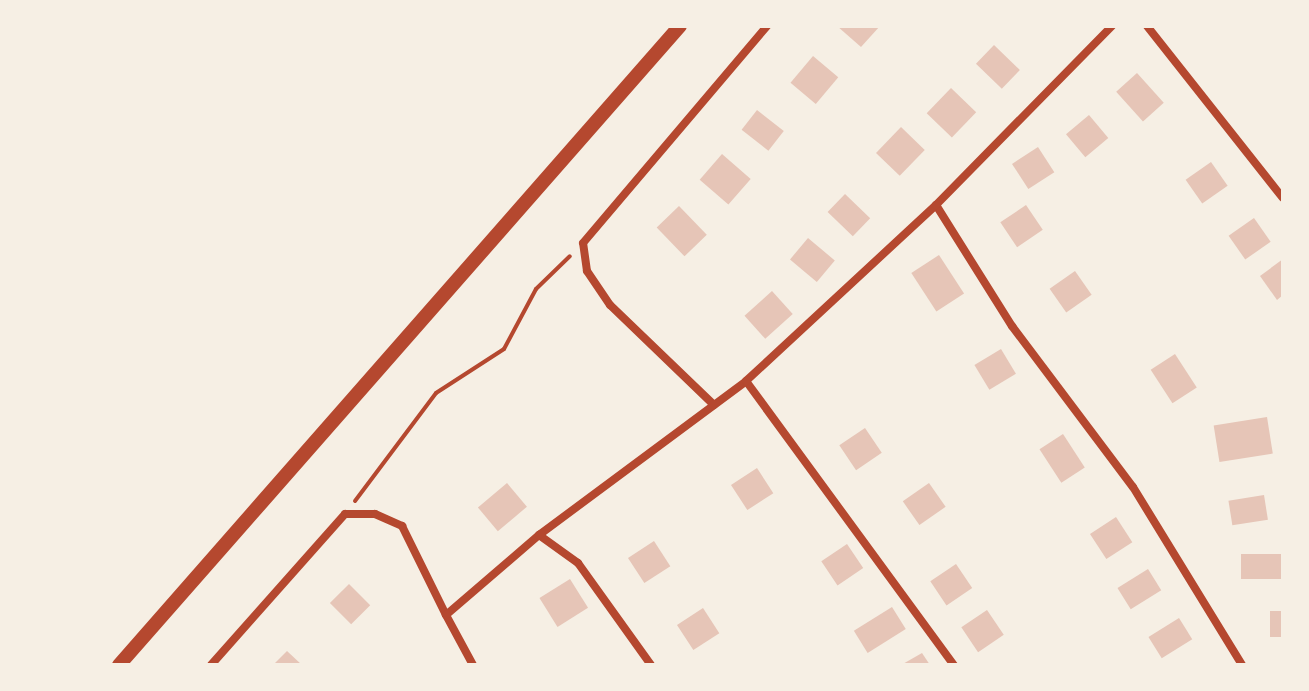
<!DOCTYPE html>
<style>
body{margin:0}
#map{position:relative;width:1309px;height:691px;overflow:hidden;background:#f6efe4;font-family:"Source Sans 3",sans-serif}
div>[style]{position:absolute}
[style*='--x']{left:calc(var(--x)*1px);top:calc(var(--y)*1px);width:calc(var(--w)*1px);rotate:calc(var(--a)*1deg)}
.building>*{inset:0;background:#e6c5b7;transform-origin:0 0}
.path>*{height:4px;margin:-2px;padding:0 2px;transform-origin:2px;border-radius:2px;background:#b5482f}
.minor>*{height:8px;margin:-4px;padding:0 4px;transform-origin:4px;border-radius:4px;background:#b5482f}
.tertiary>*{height:14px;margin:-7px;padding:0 7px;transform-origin:7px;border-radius:7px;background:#b5482f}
span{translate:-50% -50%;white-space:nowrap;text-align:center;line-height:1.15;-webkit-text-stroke:8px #f6efe4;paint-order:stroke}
.frame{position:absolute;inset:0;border:28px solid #f6efe4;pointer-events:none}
</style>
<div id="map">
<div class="building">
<div style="clip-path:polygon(837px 26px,880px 26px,861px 47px)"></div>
<div style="left:994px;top:45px;width:36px;height:26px;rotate:44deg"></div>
<div style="left:813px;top:56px;width:33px;height:35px;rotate:40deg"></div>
<div style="left:1137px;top:73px;width:40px;height:28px;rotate:48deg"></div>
<div style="left:951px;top:88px;width:35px;height:35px;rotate:44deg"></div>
<div style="left:757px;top:110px;width:34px;height:25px;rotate:38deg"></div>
<div style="left:1089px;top:115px;width:30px;height:30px;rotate:50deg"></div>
<div style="left:901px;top:127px;width:33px;height:36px;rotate:44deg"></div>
<div style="left:1038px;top:147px;width:30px;height:31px;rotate:57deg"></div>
<div style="left:722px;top:154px;width:38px;height:34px;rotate:41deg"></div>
<div style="left:1211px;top:162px;width:29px;height:31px;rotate:55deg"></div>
<div style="left:845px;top:194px;width:35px;height:25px;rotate:44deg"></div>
<div style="left:1026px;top:205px;width:30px;height:31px;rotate:56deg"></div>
<div style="left:679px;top:206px;width:40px;height:31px;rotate:46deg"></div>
<div style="left:1254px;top:218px;width:29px;height:31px;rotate:55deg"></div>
<div style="left:808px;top:238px;width:35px;height:28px;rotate:40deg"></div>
<div style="left:939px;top:255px;width:46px;height:33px;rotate:57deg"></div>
<div style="clip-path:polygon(1283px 259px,1283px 295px,1277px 300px,1260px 276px)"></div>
<div style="left:1075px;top:271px;width:29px;height:31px;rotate:55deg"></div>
<div style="left:772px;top:291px;width:31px;height:37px;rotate:48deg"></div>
<div style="left:1001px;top:349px;width:29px;height:31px;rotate:59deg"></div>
<div style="left:1175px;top:354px;width:40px;height:29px;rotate:57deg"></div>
<div style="left:1267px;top:417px;width:37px;height:54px;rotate:81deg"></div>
<div style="left:865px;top:428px;width:30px;height:31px;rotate:56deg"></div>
<div style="left:1063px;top:434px;width:40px;height:28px;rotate:57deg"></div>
<div style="left:757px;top:468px;width:30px;height:31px;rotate:57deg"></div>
<div style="left:507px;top:483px;width:31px;height:38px;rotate:50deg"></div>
<div style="left:929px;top:483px;width:29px;height:32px;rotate:55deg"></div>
<div style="left:1264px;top:495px;width:25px;height:36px;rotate:81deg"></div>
<div style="left:1116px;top:517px;width:30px;height:31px;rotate:57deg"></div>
<div style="left:654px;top:541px;width:30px;height:31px;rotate:57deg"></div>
<div style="left:847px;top:544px;width:29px;height:31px;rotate:56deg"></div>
<div style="left:1283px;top:554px;width:25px;height:42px;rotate:90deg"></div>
<div style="left:956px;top:564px;width:29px;height:31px;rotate:56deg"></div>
<div style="left:1148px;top:569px;width:25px;height:36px;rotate:58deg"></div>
<div style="left:570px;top:579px;width:34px;height:36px;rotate:58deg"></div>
<div style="left:349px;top:584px;width:30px;height:27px;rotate:45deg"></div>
<div style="left:892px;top:607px;width:26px;height:45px;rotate:58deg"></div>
<div style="left:703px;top:608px;width:30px;height:31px;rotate:57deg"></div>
<div style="left:987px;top:610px;width:30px;height:31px;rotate:56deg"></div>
<div style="left:1283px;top:611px;width:26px;height:13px;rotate:90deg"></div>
<div style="left:1179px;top:618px;width:25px;height:36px;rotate:58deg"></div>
<div style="clip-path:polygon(287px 651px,302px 665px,273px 665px)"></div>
<div style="clip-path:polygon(922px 653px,930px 665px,901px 665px)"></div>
</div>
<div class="path">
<div style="--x:355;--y:501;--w:135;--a:-53.1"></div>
<div style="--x:436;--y:393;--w:81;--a:-32.9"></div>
<div style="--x:504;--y:349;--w:68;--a:-61.9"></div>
<div style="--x:536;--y:289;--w:47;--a:-44.1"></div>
</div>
<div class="minor">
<div style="--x:1147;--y:26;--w:219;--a:51.7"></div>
<div style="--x:936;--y:205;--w:143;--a:57.9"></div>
<div style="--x:1012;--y:326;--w:201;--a:53.1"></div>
<div style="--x:1133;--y:487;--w:209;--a:58.5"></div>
<div style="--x:746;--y:381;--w:352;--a:53.8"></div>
<div style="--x:714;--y:405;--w:144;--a:-136.1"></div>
<div style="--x:610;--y:305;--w:41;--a:-124.1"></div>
<div style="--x:587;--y:271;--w:28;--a:-98"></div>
<div style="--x:583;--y:243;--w:285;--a:-49.7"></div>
<div style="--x:539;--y:535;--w:48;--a:35.7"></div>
<div style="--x:578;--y:563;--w:125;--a:54.4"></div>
<div style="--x:211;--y:665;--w:202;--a:-48.4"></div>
<div style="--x:345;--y:514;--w:30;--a:0"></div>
<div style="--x:375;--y:514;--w:30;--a:24"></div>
<div style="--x:402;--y:526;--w:99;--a:63.7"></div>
<div style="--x:473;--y:665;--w:57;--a:-118.4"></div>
<div style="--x:446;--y:615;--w:123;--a:-40.7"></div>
<div style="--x:539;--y:535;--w:258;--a:-36.6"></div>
<div style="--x:746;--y:381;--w:259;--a:-42.8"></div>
<div style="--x:936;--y:205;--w:251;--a:-45.5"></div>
</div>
<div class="tertiary">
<div style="--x:119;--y:665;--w:850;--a:-48.72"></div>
</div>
<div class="frame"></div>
</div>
